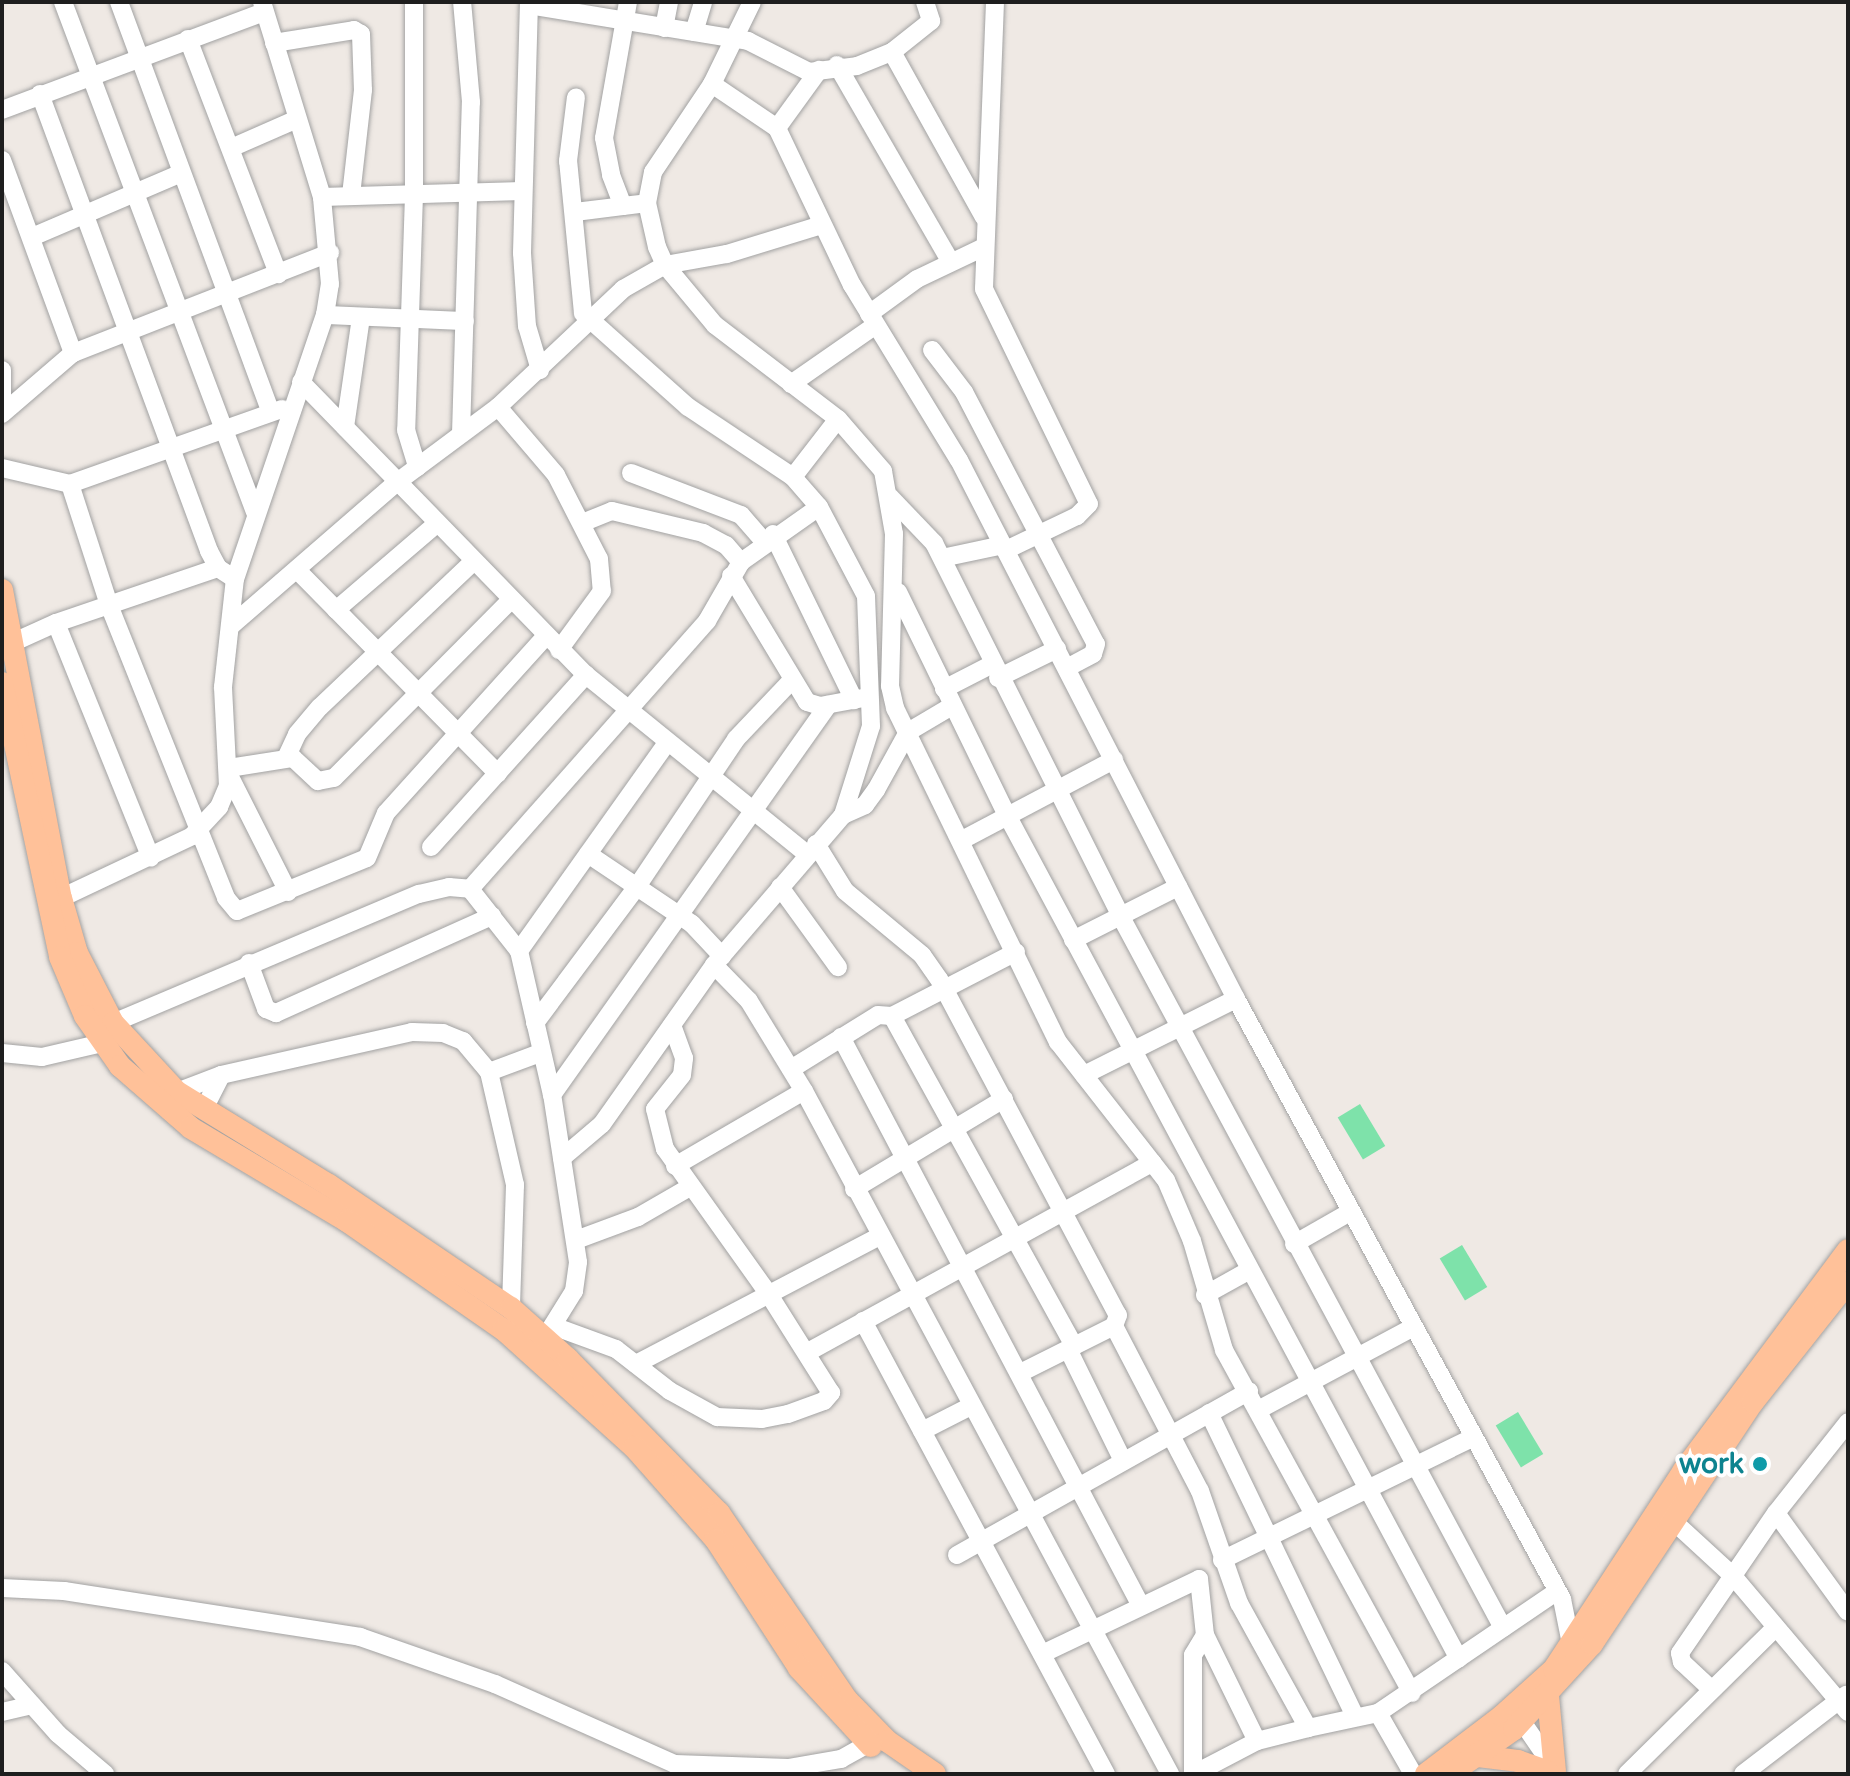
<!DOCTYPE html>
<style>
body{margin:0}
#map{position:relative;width:1850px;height:1776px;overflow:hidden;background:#efe9e4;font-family:"Varela Round",sans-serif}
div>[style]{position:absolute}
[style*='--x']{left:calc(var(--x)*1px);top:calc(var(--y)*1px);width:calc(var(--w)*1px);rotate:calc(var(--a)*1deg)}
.pitch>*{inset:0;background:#7ee2aa;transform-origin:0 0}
.roads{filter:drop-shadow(0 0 2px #a2a2a2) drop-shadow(0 0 2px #a2a2a2)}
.minor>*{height:18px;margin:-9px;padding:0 9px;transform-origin:9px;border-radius:9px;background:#fff}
.major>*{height:22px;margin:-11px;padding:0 11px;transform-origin:11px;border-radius:11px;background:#ffc199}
.dots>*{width:22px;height:22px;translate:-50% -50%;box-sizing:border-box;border:4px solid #fff;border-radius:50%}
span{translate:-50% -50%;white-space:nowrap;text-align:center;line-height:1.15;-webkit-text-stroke:8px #fff;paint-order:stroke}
.culture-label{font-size:28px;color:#0d838f;font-weight:700}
.right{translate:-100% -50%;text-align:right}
.frame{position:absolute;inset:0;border:4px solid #1e1e1e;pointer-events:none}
</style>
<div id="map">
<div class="pitch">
<div style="left:1360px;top:1104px;width:49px;height:26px;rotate:59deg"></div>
<div style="left:1462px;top:1245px;width:49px;height:26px;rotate:59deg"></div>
<div style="left:1518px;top:1412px;width:49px;height:26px;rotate:59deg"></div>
</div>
<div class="roads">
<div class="minor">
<div style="--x:63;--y:2;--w:545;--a:69.37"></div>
<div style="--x:119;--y:2;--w:437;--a:69.7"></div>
<div style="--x:414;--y:2;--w:193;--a:90"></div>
<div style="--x:414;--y:195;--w:235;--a:91.9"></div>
<div style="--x:406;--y:430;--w:39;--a:73"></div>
<div style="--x:529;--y:2;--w:251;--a:91.6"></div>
<div style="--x:522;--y:253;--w:73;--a:86.1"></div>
<div style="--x:527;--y:326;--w:46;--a:73.5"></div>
<div style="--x:628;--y:2;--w:138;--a:100"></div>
<div style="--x:604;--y:138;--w:38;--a:79"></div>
<div style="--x:611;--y:175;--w:33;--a:69"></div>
<div style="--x:623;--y:206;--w:24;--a:-7"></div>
<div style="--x:752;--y:2;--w:91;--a:116"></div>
<div style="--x:712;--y:84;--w:106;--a:123.8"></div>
<div style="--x:653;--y:172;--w:32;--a:101"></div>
<div style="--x:647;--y:203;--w:45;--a:77.2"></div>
<div style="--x:657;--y:247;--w:20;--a:66"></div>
<div style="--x:665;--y:265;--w:78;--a:50.2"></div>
<div style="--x:715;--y:325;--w:155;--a:37.4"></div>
<div style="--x:838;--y:419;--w:69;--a:49.1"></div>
<div style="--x:883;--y:471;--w:64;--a:80.1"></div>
<div style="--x:894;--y:534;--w:152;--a:91.5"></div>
<div style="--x:890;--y:686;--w:23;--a:77"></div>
<div style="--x:895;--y:708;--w:372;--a:64"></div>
<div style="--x:1058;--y:1042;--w:175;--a:52"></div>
<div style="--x:1166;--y:1180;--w:66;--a:66.9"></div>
<div style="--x:1192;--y:1241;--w:114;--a:73.6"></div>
<div style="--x:1224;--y:1350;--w:391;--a:61.3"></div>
<div style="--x:925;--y:2;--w:20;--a:72"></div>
<div style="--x:931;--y:21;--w:50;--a:141.5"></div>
<div style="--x:892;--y:52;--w:189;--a:60.9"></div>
<div style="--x:995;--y:2;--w:287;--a:92.2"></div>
<div style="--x:984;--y:289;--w:239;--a:64"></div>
<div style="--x:1089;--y:504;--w:17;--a:135"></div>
<div style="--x:1077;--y:516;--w:79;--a:154.4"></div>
<div style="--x:529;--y:5;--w:222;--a:9.3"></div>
<div style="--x:748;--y:41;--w:68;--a:26.9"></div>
<div style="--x:809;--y:72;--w:48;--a:-7.1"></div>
<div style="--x:857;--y:66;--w:38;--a:-22"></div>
<div style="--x:664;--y:28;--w:26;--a:-79"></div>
<div style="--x:694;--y:32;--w:31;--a:-73"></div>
<div style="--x:188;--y:39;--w:252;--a:69"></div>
<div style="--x:274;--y:43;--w:81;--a:-9.2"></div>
<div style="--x:354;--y:30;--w:8;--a:30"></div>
<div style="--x:361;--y:34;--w:56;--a:88"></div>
<div style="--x:363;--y:90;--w:106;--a:96.5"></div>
<div style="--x:837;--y:65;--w:226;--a:60"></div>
<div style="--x:712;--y:84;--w:78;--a:34.1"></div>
<div style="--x:777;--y:128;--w:174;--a:64.5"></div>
<div style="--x:852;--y:285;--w:205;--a:58.6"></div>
<div style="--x:959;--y:460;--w:606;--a:62.8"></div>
<div style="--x:1236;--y:999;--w:683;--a:61.48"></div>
<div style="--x:1562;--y:1599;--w:46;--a:78.7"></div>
<div style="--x:40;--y:94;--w:487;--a:69.7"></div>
<div style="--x:209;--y:551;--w:19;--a:62"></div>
<div style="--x:218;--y:568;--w:20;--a:33"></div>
<div style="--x:2;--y:110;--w:280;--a:-20.5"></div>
<div style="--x:777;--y:128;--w:72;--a:-54.1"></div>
<div style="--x:231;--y:148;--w:72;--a:-23.7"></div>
<div style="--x:2;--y:160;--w:206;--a:69.8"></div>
<div style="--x:322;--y:197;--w:200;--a:-1.7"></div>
<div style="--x:575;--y:212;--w:48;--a:-7.1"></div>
<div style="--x:32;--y:237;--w:162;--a:-23.2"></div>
<div style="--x:869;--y:314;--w:59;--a:-36.1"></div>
<div style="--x:917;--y:279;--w:74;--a:-25.5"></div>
<div style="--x:325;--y:315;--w:140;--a:2.5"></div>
<div style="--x:932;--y:350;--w:53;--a:52.7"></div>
<div style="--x:964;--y:392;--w:284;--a:62.4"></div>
<div style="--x:1096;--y:644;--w:10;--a:107"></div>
<div style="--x:1093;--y:654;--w:30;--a:152"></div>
<div style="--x:2;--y:370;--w:36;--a:90"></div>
<div style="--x:301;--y:382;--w:409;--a:45.8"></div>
<div style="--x:586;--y:675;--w:284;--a:39"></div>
<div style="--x:791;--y:384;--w:103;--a:-34.8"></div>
<div style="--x:498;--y:407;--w:89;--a:49.5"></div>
<div style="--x:556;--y:475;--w:94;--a:62.9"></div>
<div style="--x:599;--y:559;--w:32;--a:85"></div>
<div style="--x:602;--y:591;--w:73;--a:126.1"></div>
<div style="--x:2;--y:414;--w:94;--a:-40.7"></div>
<div style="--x:73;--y:353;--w:276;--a:-21.3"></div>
<div style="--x:345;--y:427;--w:111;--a:-81.7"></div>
<div style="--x:461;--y:434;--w:332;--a:-88.3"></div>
<div style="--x:471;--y:102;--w:100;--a:-95.1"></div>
<div style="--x:2;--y:468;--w:70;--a:13.2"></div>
<div style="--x:70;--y:484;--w:225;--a:-19.5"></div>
<div style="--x:631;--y:473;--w:118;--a:20.9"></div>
<div style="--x:741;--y:515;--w:35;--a:49"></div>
<div style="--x:793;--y:477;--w:73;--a:-52.2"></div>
<div style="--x:70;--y:484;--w:127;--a:72.1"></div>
<div style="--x:109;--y:605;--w:315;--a:68.2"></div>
<div style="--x:226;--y:898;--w:17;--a:50"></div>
<div style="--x:237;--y:911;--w:140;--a:-22.2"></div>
<div style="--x:367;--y:858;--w:49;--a:-67.1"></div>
<div style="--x:386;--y:813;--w:237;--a:-47.9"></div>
<div style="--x:890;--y:497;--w:64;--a:46.3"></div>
<div style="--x:934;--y:543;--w:418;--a:63.4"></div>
<div style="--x:1121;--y:917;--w:807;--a:61.75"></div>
<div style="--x:582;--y:523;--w:32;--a:-22"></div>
<div style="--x:612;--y:511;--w:94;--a:13.6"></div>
<div style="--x:703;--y:533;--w:26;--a:28"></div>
<div style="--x:726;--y:545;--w:23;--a:49"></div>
<div style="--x:773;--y:534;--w:185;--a:64"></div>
<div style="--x:942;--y:558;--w:62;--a:-12"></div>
<div style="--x:297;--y:570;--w:286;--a:45.4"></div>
<div style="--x:731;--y:576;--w:147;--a:58.9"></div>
<div style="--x:807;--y:702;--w:14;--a:17"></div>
<div style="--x:820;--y:706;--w:50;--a:-10.4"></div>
<div style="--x:898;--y:592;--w:248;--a:64"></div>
<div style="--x:1007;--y:815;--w:957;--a:61.83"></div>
<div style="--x:336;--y:610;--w:130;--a:-40.6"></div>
<div style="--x:56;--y:623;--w:171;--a:-18.8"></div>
<div style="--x:232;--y:625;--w:217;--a:-40.9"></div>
<div style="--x:396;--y:483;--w:127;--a:-36.7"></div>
<div style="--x:498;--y:407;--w:172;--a:-43.3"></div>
<div style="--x:623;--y:289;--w:48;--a:-29.7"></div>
<div style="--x:665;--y:265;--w:63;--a:-10.1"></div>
<div style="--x:727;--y:254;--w:98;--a:-17.1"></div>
<div style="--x:14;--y:642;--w:46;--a:-24.3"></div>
<div style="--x:56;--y:623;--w:253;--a:68"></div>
<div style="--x:998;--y:678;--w:66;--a:-26.2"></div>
<div style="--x:944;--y:689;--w:53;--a:-27.1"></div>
<div style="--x:286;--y:758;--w:26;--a:-65"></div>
<div style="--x:297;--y:734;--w:35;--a:-50"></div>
<div style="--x:320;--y:707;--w:209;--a:-43.5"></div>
<div style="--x:229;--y:768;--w:65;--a:-8.9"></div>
<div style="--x:293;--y:758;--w:34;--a:43"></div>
<div style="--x:318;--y:781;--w:16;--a:-11"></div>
<div style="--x:334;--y:778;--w:250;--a:-45.2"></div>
<div style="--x:229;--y:775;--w:131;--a:63.2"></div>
<div style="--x:843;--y:815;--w:24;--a:-24"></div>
<div style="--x:865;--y:805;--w:19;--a:-54"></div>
<div style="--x:876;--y:790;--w:66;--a:-61.1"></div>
<div style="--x:908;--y:732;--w:51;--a:-30.6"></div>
<div style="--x:962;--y:840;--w:172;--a:-27.8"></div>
<div style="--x:816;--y:844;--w:55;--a:58.3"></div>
<div style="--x:845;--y:891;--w:100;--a:39.7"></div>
<div style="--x:922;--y:955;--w:29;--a:55"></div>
<div style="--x:939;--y:979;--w:381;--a:62"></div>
<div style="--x:1118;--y:1315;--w:12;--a:110"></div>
<div style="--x:1114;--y:1326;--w:105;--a:153.4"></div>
<div style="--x:431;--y:847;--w:232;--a:-48"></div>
<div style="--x:588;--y:854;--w:125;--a:33.9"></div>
<div style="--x:692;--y:924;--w:44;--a:46.8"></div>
<div style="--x:780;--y:887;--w:99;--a:54.1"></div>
<div style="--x:61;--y:898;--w:145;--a:-25.3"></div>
<div style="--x:192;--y:836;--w:40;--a:-47"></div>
<div style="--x:219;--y:807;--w:23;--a:-67"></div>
<div style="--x:228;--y:786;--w:99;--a:-92.9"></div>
<div style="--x:223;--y:687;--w:109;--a:-83.7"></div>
<div style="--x:235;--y:579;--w:279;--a:-71.2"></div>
<div style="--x:325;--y:315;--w:31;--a:-81"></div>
<div style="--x:330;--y:284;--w:87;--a:-95.3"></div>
<div style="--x:322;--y:197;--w:204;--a:-107.1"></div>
<div style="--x:1073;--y:940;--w:118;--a:-26.8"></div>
<div style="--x:519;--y:951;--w:79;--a:-128.3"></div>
<div style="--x:470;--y:889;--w:358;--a:-48.5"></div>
<div style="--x:707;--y:621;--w:68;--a:-60"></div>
<div style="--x:741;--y:562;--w:95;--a:-35.2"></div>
<div style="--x:1016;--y:952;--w:140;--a:152.7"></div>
<div style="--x:892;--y:1016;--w:377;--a:61.1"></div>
<div style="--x:249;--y:963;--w:49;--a:69.7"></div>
<div style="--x:266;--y:1009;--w:11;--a:22"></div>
<div style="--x:276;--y:1013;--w:237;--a:-24.2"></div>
<div style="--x:714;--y:965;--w:50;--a:45.8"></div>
<div style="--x:749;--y:1001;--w:105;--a:58.6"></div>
<div style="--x:804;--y:1091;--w:775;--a:61.81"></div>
<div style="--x:113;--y:1023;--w:332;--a:-22.9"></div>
<div style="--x:419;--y:894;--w:31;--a:-13"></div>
<div style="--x:449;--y:887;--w:21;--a:5"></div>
<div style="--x:535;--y:1023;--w:169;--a:-53.2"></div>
<div style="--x:636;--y:888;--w:179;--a:-56.1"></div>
<div style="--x:736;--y:739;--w:81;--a:-46.5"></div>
<div style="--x:841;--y:1037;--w:641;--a:62.2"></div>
<div style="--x:2;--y:1053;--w:40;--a:5.7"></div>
<div style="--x:42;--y:1057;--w:62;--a:-13.1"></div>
<div style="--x:791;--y:1069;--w:102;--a:-31.8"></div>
<div style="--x:878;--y:1015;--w:14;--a:4"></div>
<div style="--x:489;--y:1072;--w:54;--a:-20.4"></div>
<div style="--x:1084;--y:1075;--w:170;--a:-26.6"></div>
<div style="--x:177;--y:1092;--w:47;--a:-21.1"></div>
<div style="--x:221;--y:1075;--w:196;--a:-12.7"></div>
<div style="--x:412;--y:1032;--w:31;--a:2"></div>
<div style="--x:443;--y:1033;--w:22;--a:22"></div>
<div style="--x:463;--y:1041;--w:40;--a:50"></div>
<div style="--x:489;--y:1072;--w:116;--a:77"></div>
<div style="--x:515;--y:1185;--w:123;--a:91.9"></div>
<div style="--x:552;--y:1095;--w:478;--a:-54.7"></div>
<div style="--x:204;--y:1109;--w:38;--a:-63"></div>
<div style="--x:562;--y:1158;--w:52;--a:-40.4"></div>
<div style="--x:602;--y:1124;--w:194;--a:-54.8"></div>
<div style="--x:714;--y:965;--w:198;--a:-49.3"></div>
<div style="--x:843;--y:815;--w:93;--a:-72.5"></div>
<div style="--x:871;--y:726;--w:130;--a:-92.2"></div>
<div style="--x:866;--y:596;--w:101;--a:-117.8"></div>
<div style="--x:819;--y:507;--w:40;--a:-131"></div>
<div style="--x:793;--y:477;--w:126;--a:-146.3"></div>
<div style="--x:688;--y:407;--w:141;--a:-138.2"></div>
<div style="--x:583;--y:313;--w:153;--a:-95.6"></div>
<div style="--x:568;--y:161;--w:64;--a:-82.9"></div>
<div style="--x:675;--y:1166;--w:149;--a:-30.2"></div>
<div style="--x:854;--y:1189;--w:175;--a:-31"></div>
<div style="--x:576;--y:1240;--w:66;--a:-20.4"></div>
<div style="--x:638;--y:1217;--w:60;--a:-30"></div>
<div style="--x:1294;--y:1244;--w:64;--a:-29.7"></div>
<div style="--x:1205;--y:1295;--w:49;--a:-29.2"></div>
<div style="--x:863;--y:1321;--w:514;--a:61.79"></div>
<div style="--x:553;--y:1326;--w:67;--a:20.1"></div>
<div style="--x:616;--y:1349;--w:68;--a:37.9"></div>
<div style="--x:670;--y:1391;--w:54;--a:29"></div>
<div style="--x:717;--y:1417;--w:45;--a:2.5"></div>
<div style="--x:762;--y:1419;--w:26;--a:-11"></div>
<div style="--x:788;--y:1414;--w:38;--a:-20"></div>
<div style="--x:824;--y:1401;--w:11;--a:-49"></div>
<div style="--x:831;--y:1393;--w:115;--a:-122.2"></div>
<div style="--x:770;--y:1296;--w:181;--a:-125.5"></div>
<div style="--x:665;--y:1149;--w:41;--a:-104"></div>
<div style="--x:655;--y:1109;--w:43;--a:-51.5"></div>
<div style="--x:682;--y:1075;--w:17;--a:-83"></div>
<div style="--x:684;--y:1058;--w:35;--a:-110"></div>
<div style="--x:1114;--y:1326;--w:186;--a:62.5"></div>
<div style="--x:1200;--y:1491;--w:119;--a:70.8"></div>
<div style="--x:1239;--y:1603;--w:143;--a:61.1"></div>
<div style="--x:1308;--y:1728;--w:72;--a:-12.1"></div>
<div style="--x:546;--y:1336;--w:53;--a:-58.1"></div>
<div style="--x:574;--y:1291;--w:29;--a:-82"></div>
<div style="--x:578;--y:1262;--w:169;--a:-98.8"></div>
<div style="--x:552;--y:1095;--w:148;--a:-102.9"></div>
<div style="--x:519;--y:951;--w:254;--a:-54.6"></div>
<div style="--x:1068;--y:1349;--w:125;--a:63.8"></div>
<div style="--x:808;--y:1352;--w:393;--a:-28.8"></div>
<div style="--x:636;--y:1364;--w:273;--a:-27.7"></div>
<div style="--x:1260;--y:1409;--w:172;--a:-28.1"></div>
<div style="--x:1209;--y:1413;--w:337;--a:64.3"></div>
<div style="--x:922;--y:1431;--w:55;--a:-27"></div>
<div style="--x:1776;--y:1513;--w:122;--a:54"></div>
<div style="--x:1672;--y:1520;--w:83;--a:42.6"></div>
<div style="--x:1733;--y:1576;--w:178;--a:49.8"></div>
<div style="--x:957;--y:1555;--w:335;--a:-29.3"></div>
<div style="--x:1222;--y:1560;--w:278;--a:-26"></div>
<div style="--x:2;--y:1588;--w:62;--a:2.8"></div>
<div style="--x:64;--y:1591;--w:300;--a:8.8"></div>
<div style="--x:360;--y:1637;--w:143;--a:19.2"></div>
<div style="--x:495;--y:1684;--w:197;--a:24"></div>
<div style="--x:675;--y:1764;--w:113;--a:2"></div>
<div style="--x:788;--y:1768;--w:54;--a:-9.6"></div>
<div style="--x:841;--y:1759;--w:31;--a:-29"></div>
<div style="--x:1042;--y:1654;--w:174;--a:-25.5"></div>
<div style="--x:1199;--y:1579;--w:56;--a:83.9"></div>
<div style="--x:1205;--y:1635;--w:118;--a:63.9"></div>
<div style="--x:2;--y:1671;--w:84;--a:48.4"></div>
<div style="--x:58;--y:1734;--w:62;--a:40.4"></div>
<div style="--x:1711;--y:1689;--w:40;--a:-137"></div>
<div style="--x:1682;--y:1662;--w:9;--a:-103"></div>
<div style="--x:1680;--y:1653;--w:170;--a:-55.6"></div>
<div style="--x:1776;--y:1513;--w:116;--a:-51.6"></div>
<div style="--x:1514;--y:1710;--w:70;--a:55.4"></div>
<div style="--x:2;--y:1712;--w:31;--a:-13"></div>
<div style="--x:1193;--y:1774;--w:119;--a:-90"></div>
<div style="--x:1193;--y:1655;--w:23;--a:-59"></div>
<div style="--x:1194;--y:1774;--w:71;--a:-27.6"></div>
<div style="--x:1257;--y:1741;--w:53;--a:-14.3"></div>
<div style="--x:1413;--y:1774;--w:70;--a:-119.8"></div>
<div style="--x:1378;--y:1713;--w:215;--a:-34.2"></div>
<div style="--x:1627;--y:1774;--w:209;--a:-44.6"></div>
<div style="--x:1743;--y:1774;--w:130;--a:-37.5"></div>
</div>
<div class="major">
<div style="--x:2;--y:590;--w:314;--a:79.2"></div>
<div style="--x:61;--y:898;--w:57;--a:73.8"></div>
<div style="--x:77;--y:953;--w:79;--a:62.8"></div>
<div style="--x:113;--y:1023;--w:94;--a:47.2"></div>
<div style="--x:177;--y:1092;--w:178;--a:31.5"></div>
<div style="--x:329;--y:1185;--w:220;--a:34.1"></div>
<div style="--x:511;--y:1308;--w:76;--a:41.8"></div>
<div style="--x:568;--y:1359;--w:216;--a:45.6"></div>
<div style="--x:719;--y:1513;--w:227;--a:55.6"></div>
<div style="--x:847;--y:1700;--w:57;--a:45.7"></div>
<div style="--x:887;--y:1741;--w:58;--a:34.5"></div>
<div style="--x:2;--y:683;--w:280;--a:78"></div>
<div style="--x:60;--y:957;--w:64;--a:67"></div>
<div style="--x:85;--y:1016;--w:61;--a:55"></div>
<div style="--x:120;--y:1066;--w:94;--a:41.1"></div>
<div style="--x:191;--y:1128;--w:182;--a:30.8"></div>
<div style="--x:347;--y:1221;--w:191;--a:34.8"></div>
<div style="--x:504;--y:1330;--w:175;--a:42"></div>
<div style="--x:634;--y:1447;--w:124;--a:48.6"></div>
<div style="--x:716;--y:1540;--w:153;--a:57"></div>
<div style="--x:799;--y:1668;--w:106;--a:47.3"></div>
<div style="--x:1548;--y:1696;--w:75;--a:84.7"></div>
<div style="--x:1478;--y:1756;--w:40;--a:7.1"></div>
<div style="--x:1518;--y:1761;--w:32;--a:20"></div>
<div style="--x:1426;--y:1774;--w:96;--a:-37.3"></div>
<div style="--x:1502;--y:1716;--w:70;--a:-42.1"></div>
<div style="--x:1554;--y:1669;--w:238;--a:-56.8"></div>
<div style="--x:1684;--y:1470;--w:274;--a:-53.3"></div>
<div style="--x:1450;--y:1774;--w:78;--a:-35.1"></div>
<div style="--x:1514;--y:1729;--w:115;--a:-47.5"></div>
<div style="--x:1592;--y:1644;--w:291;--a:-56.4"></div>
<div style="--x:1753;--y:1402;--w:153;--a:-51.6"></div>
</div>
</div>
<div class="dots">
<div style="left:1760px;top:1464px;background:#0f9aa8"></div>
</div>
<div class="culture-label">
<span class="right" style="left:1744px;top:1464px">work</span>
</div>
<div class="frame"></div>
</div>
